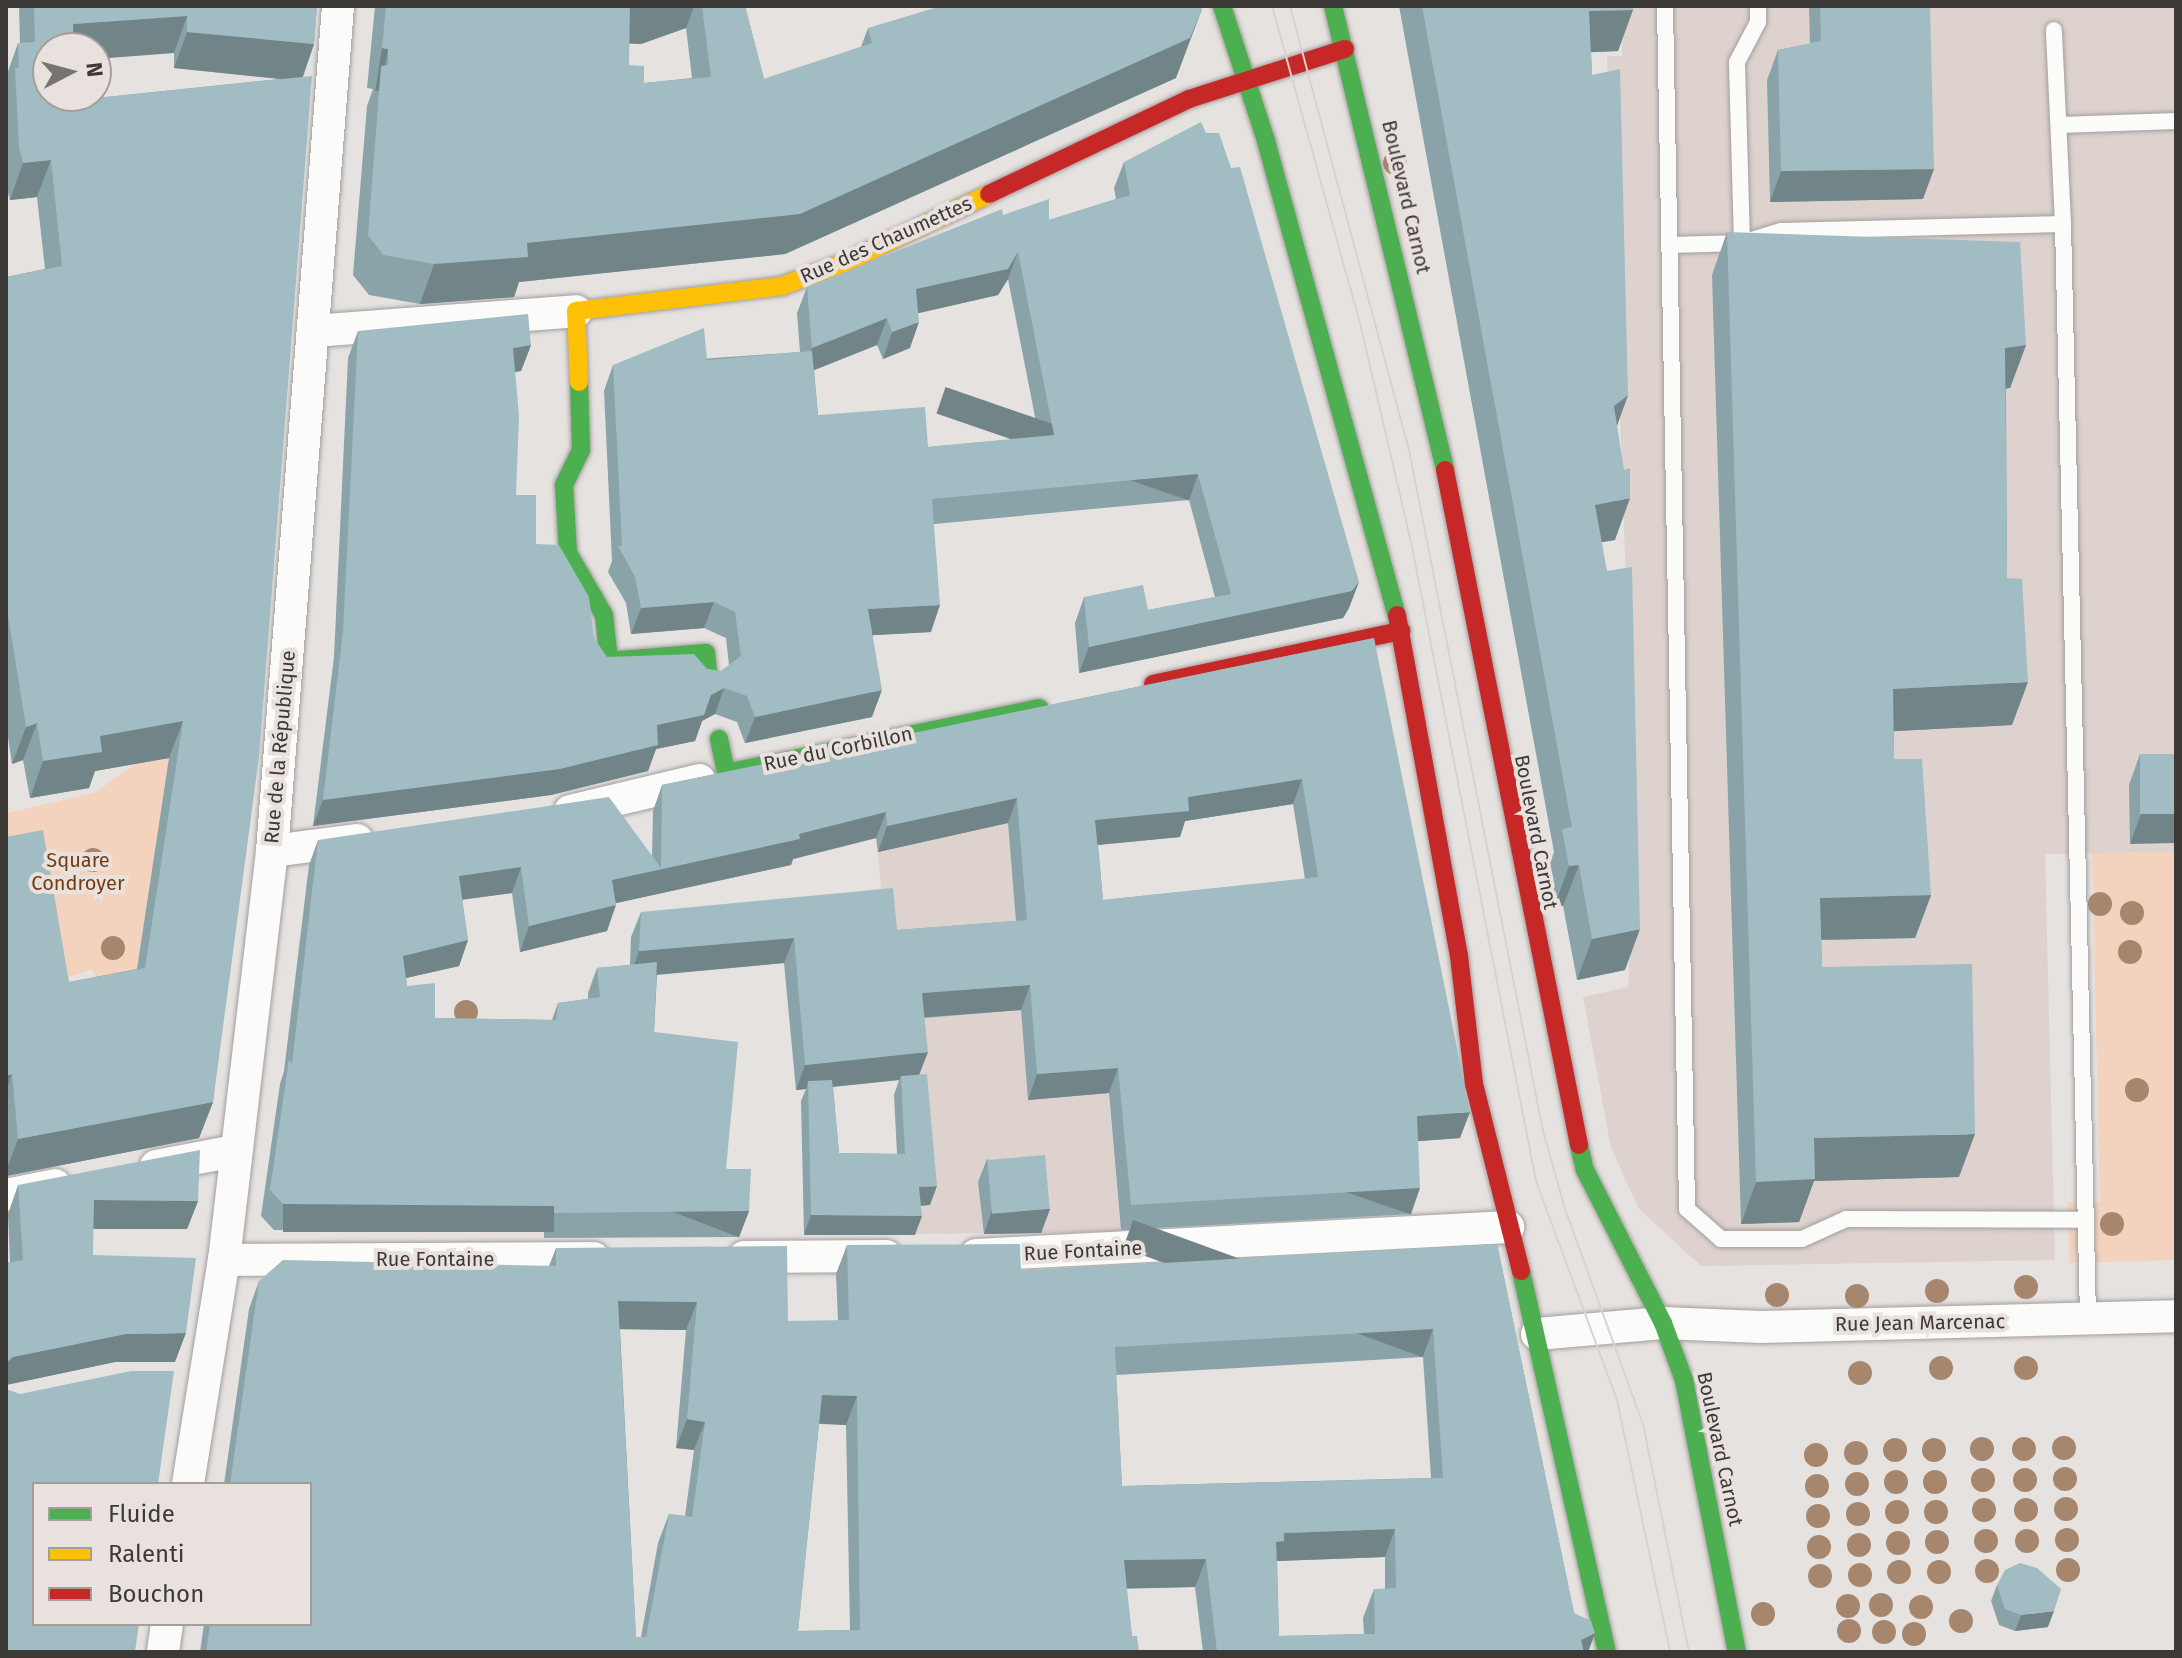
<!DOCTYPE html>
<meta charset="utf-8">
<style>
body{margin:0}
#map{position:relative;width:2182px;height:1658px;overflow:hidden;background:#e6e2e0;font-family:"Fira Sans",sans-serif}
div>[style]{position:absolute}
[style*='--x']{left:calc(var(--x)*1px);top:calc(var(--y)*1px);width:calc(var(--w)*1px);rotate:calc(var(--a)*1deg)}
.built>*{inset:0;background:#ddd2cd}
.green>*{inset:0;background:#f3d2be}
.roads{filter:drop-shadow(0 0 2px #a29e9d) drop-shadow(0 0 2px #a29e9d)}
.lane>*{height:16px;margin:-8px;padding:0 8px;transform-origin:8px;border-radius:8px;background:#fbfbfa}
.street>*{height:32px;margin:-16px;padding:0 16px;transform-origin:16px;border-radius:16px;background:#fbfbfa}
.fast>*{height:18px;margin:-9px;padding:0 9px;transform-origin:9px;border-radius:9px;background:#4caf50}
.slow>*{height:18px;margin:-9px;padding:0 9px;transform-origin:9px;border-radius:9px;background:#ffc107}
.jam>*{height:18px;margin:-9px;padding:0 9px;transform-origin:9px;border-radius:9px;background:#c62828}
.tram>*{height:2px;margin:-1px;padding:0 1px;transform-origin:1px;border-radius:1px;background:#d5d4d2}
.trees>*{width:24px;height:24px;margin:-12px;border-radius:50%;background:#a7866e}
.wall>*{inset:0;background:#8aa3a8}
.shaded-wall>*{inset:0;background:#718488;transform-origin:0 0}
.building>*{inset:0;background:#a1bdc3;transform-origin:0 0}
span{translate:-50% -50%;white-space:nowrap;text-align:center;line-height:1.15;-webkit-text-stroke:8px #e9e1dd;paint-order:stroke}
.street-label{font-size:20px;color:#3c3937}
.park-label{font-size:20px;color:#743b11}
.frame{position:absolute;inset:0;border:8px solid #3c3937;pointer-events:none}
.legend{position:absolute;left:32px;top:1482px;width:280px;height:144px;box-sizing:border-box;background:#e9e1dd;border:2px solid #a49e9b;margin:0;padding:10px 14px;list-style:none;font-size:24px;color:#3c3937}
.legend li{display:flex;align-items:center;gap:16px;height:40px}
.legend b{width:40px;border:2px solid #a49e9b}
.north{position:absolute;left:32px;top:32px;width:80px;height:80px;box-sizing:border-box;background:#e9e1dd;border:2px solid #a49e9b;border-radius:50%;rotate:84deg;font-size:22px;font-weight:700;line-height:32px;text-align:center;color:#3c3937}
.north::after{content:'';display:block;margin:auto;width:28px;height:36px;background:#787472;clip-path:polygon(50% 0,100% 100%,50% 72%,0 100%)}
</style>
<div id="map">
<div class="built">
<div style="clip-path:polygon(1621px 6px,2176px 6px,2176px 852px,2045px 854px,2055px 1260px,1701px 1266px,1639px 1209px,1611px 1148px,1583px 997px,1628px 987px,1635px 832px,1607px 56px,1622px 56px)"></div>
<div style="clip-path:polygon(1001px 735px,1098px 974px,1121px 1232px,915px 1234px,869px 763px)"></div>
</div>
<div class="green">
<div style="clip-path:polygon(204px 751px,162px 809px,135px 982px,101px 990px,92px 969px,6px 1000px,6px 802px,8px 813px,96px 792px,135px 764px)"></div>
<div style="clip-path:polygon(2176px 852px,2176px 1260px,2069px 1263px,2068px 1202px,2100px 1202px,2092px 853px)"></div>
</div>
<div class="roads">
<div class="lane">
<div style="--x:1665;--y:6;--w:1203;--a:88.95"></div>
<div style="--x:1687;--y:1209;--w:45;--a:41.4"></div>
<div style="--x:1721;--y:1239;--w:81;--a:0"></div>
<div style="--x:1802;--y:1239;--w:48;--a:-24.4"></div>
<div style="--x:1846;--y:1219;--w:240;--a:0.2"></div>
<div style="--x:2059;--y:125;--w:117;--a:-2"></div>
<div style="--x:2063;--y:224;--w:1094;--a:88.69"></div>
<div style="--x:1742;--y:243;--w:181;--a:-91.6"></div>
<div style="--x:1737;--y:62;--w:45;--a:-62.3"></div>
<div style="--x:1758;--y:22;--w:16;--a:-90"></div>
<div style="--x:1669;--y:245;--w:73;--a:-1.6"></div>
<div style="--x:1742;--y:243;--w:41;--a:-17.1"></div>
<div style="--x:1781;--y:231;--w:282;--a:-1.4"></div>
<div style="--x:2063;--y:224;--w:194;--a:-92.7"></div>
</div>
<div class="street">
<div style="--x:313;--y:331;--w:264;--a:-4.3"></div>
<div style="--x:570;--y:811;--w:133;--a:-13.5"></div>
<div style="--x:272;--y:851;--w:86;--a:-7.4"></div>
<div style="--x:156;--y:1166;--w:80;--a:-10.8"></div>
<div style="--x:6;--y:1195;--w:50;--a:-11.5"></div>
<div style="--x:976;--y:1255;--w:533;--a:-3.01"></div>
<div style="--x:744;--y:1257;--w:142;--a:-0.4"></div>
<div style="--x:224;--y:1260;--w:370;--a:-0.3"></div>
<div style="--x:1537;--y:1334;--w:126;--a:-5"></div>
<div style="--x:1663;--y:1323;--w:98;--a:2.3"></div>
<div style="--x:1761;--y:1327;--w:415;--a:-1.5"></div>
<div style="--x:188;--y:1484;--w:227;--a:-80.9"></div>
<div style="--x:224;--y:1260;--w:412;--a:-83.3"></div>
<div style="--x:272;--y:851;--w:848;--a:-85.53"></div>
<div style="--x:163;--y:1652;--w:28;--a:-82"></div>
</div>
<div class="fast">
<div style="--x:1222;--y:6;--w:142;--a:71.9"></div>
<div style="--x:1266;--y:141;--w:492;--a:74.6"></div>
<div style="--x:1333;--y:6;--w:477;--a:76.4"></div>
<div style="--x:579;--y:382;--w:68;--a:88.3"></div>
<div style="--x:581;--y:450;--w:39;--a:116"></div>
<div style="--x:564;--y:485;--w:68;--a:86.6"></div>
<div style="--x:568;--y:553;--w:72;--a:59.9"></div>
<div style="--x:604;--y:615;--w:46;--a:83.8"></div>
<div style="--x:609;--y:661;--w:97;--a:-4.7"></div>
<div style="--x:706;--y:653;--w:20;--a:84"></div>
<div style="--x:719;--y:739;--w:35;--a:78"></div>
<div style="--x:726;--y:773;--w:320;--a:-11.7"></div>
<div style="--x:1579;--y:1145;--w:26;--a:77"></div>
<div style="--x:1585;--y:1170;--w:172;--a:63"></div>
<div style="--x:1663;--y:1323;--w:61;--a:69.8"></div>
<div style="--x:1684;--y:1380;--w:277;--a:79"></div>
<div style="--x:1521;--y:1271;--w:391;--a:77.3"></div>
</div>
<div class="slow">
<div style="--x:579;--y:382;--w:71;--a:-92.4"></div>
<div style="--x:576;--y:311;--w:208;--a:-6.9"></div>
<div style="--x:782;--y:286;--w:66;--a:-20.4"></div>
<div style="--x:844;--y:263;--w:161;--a:-25.4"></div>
</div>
<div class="jam">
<div style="--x:989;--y:194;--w:221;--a:-25.4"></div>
<div style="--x:1189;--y:99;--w:164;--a:-17.8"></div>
<div style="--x:1445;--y:470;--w:688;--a:78.77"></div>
<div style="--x:1397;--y:615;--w:347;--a:79.7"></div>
<div style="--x:1459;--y:956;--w:129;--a:83.3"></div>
<div style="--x:1474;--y:1084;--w:193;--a:75.9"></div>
<div style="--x:1153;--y:684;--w:254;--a:-12.1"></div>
</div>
</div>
<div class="tram">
<div style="--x:1272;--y:6;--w:329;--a:74.5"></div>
<div style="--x:1360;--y:323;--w:230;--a:76.9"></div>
<div style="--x:1412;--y:547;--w:646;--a:78.93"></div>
<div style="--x:1536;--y:1181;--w:233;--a:69.7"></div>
<div style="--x:1617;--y:1400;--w:258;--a:78.1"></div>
<div style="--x:1290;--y:6;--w:465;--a:75"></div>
<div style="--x:1410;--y:455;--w:689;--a:78.87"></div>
<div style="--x:1543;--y:1131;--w:81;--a:74.2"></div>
<div style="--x:1565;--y:1209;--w:229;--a:70.1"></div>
<div style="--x:1643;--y:1424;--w:233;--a:78.6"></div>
</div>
<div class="trees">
<div style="left:1395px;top:163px"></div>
<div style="left:93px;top:860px"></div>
<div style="left:2100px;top:904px"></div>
<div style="left:2132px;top:913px"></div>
<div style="left:113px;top:948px"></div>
<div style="left:2130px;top:952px"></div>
<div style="left:466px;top:1012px"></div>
<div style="left:2137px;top:1090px"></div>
<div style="left:2112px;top:1224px"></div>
<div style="left:2026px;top:1287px"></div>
<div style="left:1937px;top:1291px"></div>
<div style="left:1777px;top:1295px"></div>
<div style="left:1857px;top:1296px"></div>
<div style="left:1941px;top:1368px"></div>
<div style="left:2026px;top:1368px"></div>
<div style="left:1860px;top:1373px"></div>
<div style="left:2064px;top:1448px"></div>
<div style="left:1982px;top:1449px"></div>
<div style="left:2024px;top:1449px"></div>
<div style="left:1895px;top:1450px"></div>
<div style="left:1934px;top:1450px"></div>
<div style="left:1856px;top:1453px"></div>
<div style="left:1816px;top:1455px"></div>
<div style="left:2065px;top:1479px"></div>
<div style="left:1983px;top:1480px"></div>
<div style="left:2025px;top:1480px"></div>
<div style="left:1896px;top:1482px"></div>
<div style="left:1935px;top:1482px"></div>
<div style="left:1857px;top:1484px"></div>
<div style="left:1817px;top:1486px"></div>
<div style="left:2066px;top:1509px"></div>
<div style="left:1984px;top:1510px"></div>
<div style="left:2026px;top:1510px"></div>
<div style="left:1897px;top:1512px"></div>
<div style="left:1936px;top:1512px"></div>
<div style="left:1858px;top:1514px"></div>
<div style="left:1818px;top:1516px"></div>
<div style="left:2067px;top:1540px"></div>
<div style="left:1986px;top:1541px"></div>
<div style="left:2027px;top:1541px"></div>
<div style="left:1937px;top:1542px"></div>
<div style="left:1898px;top:1543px"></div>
<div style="left:1859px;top:1545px"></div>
<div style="left:1819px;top:1547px"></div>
<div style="left:2068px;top:1570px"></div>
<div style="left:1987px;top:1571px"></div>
<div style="left:1899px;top:1572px"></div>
<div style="left:1939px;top:1572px"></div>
<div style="left:1860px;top:1575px"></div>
<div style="left:1820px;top:1576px"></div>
<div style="left:1881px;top:1605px"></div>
<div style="left:1848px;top:1606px"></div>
<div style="left:1921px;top:1607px"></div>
<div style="left:1763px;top:1614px"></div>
<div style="left:1961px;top:1621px"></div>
<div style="left:1849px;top:1631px"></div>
<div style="left:1884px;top:1632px"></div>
<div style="left:1914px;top:1634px"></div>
</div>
<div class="wall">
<div style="clip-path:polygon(evenodd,19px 6px,317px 6px,314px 44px,303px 77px,213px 1102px,199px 1138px,6px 1176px,6px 837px,69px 982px,137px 969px,169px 758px,95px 771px,89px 788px,30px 798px,23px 760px,12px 764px,6px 724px,6px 277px,45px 269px,37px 197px,10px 200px,6px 185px,6px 77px,18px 43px,20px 43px,19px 6px,48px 48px,174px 53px,174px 68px,280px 79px,77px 100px,48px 48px)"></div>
<div style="clip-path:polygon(evenodd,375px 6px,745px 6px,764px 79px,861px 47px,868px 28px,1176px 78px,785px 254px,519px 282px,514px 297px,420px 304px,369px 295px,353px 275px,367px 106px,373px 89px,367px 88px,375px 6px,686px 28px,692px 78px,644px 83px,629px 65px,629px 43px,641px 44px,686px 28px)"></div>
<div style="clip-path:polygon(1399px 6px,1633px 6px,1618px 51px,1591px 52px,1592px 75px,1628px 395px,1617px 425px,1615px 540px,1602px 542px,1625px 970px,1577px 980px,1563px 906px,1554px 907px,1547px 870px,1554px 852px)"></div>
<div style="clip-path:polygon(1809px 6px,1967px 6px,1930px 7px,1923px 199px,1770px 202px,1767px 80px,1778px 50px,1810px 44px)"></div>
<div style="clip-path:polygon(evenodd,1124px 162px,1349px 608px,1343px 618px,1079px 673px,1075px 623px,1084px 597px,1148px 610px,1215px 597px,1189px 500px,934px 524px,931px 632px,873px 635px,872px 717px,745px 743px,737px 722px,715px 714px,702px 721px,695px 741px,656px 749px,648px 771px,551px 795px,313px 826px,334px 657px,348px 358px,358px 331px,531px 345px,521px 371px,515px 372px,516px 495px,536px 544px,594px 638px,607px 657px,721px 671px,729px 665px,726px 638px,704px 628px,631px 634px,626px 603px,608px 572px,612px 561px,604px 391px,613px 365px,800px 352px,797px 313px,807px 287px,1003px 215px,1049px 220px,1116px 199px,1114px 188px,1124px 162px,1008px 279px,1039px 437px,928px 447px,818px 415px,814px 370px,877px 345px,883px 359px,910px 348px,918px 313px,998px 295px,1008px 279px)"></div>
<div style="clip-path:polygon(1727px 232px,2026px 345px,2010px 388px,2006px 388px,2007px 578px,2012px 725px,1894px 731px,1894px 759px,1931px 895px,1915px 938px,1821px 940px,1822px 967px,1959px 1177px,1814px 1181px,1799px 1222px,1741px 1224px,1712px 275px)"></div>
<div style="clip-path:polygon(evenodd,1374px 638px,1460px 1138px,1418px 1141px,1411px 1214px,1121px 1230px,1109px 1093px,1028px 1100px,1021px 1010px,924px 1018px,919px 1075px,930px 1205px,921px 1206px,915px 1235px,804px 1235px,801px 1101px,806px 1089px,796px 1090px,784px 963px,657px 975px,654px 1032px,749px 1211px,739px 1237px,544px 1238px,544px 1232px,274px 1230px,261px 1216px,280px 1084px,284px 1071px,309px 865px,318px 840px,652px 856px,653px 811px,662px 785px,1374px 638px,1293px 804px,1305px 879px,1103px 900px,1098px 845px,1180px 837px,1185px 821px,1293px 804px,1374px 638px,1008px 823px,1016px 921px,897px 930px,641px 912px,631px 937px,630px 965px,597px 968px,588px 993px,588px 999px,558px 1003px,552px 1020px,435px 1018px,407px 986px,406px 978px,459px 966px,468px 940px,462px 900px,512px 893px,520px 952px,607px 931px,615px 903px,791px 865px,793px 859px,876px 838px,878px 852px,1008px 823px,1374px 638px,899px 1080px,894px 1095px,897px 1154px,839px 1153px,833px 1087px,899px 1080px)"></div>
<div style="clip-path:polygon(2140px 754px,2176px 754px,2130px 844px,2129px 785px)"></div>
<div style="clip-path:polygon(987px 1159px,1050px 1209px,1041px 1233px,984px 1234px,978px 1182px)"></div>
<div style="clip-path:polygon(18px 1185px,198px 1201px,187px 1229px,93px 1229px,93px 1255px,175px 1362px,115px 1362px,6px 1385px,6px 1263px,10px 1262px,8px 1214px)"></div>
<div style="clip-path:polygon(evenodd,1497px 1244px,1574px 1613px,1595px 1633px,1588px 1652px,1203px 1652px,1195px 1587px,1126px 1588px,1132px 1636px,1139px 1652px,200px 1652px,204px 1624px,310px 1624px,310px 1484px,224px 1484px,249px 1309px,259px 1281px,549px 1266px,556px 1248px,788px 1321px,838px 1321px,836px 1274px,847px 1245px,1021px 1271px,1497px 1244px,620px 1329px,686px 1330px,676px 1448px,694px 1450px,685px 1516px,669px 1514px,658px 1543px,641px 1637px,636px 1637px,620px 1329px,1497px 1244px,1423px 1357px,1431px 1478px,1122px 1486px,1116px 1375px,1423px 1357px,1497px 1244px,819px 1424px,846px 1425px,850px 1630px,798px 1631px,819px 1424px,1497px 1244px,1385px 1557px,1385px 1589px,1374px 1589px,1363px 1618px,1364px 1634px,1279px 1636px,1277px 1561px,1385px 1557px)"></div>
<div style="clip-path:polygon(1997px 1585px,2048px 1627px,2015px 1631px,1999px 1625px,1991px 1601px)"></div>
</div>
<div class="shaded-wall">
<div style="clip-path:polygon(629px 6px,694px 6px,686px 28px,641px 44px,615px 43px)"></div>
<div style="clip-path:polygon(1202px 9px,1176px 78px,785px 254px,519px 282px,514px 297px,420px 304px,434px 264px,527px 243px)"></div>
<div style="clip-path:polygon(1633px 10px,1618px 51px,1574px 53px,1589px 11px)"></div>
<div style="clip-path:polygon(187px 16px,174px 53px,96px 59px,96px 48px,64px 48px,73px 24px)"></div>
<div style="clip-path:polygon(187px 32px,314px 44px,301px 81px,174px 68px)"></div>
<div style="left:382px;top:48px;width:6px;height:43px;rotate:9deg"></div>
<div style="clip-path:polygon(51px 160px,37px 197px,10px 200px,23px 163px)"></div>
<div style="clip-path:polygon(1934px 169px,1923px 199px,1770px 202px,1781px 171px)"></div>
<div style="clip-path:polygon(1018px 252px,1008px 279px,998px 295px,906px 316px,916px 289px)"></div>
<div style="clip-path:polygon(887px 318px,877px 345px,802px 375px,812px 348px)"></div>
<div style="clip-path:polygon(919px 322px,910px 348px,883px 359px,892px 332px)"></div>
<div style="clip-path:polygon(531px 345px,521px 371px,503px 374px,513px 348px)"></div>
<div style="clip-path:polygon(2026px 345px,2010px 388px,1990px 391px,2005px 348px)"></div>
<div style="clip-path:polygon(1628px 395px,1613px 437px,1614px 406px)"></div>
<div style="left:1198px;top:474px;width:28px;height:267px;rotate:109deg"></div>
<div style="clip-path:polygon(1630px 498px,1615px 540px,1580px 546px,1595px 505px)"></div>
<div style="clip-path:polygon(1359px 582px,1349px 608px,1343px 618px,1079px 673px,1089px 647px)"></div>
<div style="clip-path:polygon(714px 602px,704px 628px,631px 634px,641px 608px)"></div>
<div style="clip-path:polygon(940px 605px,931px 632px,859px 636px,868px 609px)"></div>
<div style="clip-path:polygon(2028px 682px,2012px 725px,1878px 732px,1893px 689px)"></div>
<div style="clip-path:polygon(724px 688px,715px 714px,702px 721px,695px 741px,656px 749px,648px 771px,551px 795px,313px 826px,323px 800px,657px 725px)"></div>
<div style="clip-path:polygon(882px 690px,872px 717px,745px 743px,755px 717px)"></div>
<div style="clip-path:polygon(183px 721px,169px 758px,95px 771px,89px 788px,30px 798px,43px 761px,100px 736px)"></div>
<div style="clip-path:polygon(37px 723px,23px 760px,12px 764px,26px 727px)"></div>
<div style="clip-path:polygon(1302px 779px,1293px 804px,1185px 821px,1180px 837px,1086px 846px,1095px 820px,1188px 797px)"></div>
<div style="clip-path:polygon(1017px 798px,1008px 823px,878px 852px,887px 826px)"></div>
<div style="clip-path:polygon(886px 812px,876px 838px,793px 859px,791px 865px,603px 906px,612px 880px)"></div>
<div style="clip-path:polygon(2176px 813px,2176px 843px,2130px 844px,2141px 814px)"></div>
<div style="clip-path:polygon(1579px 865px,1563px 906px,1554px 907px,1569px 866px)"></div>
<div style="clip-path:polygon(521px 867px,512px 893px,450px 901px,459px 876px)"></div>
<div style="clip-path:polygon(1931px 895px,1915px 938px,1804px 940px,1820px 898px)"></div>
<div style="clip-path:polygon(616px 905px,607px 931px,520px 952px,529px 926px)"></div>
<div style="clip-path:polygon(1640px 929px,1625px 970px,1577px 980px,1592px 939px)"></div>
<div style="clip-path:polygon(794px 938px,784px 963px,630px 977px,639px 951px)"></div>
<div style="clip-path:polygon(468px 940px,459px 966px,393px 981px,403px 956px)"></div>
<div style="clip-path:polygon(1030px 985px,1021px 1010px,913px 1018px,922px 993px)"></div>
<div style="clip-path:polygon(928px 1052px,918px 1078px,901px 1076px,899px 1080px,809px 1089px,808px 1081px,806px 1089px,796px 1090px,805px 1065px)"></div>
<div style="clip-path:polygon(1118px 1068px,1109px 1093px,1028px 1100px,1037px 1074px)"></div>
<div style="clip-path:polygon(12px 1074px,6px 1091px,6px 1076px)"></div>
<div style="clip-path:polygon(213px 1102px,199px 1138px,6px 1176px,6px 1171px,18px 1139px)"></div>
<div style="clip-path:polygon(1470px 1112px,1460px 1138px,1408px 1142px,1417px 1116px)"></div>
<div style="clip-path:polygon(1975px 1134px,1959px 1177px,1814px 1181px,1799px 1222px,1741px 1224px,1756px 1182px,1814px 1138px)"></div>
<div style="clip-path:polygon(937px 1186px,930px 1205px,912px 1206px,919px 1187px)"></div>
<div style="left:1420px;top:1188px;width:28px;height:289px;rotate:109deg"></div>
<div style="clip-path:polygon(94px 1200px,198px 1201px,187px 1229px,83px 1229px)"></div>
<div style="left:283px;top:1204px;width:271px;height:28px"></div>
<div style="clip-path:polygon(1050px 1209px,1041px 1233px,984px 1234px,992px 1210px)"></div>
<div style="left:749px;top:1211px;width:28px;height:195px;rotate:111deg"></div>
<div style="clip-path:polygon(811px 1215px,922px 1216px,915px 1235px,804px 1235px)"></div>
<div style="clip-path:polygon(618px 1301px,697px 1302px,686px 1330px,608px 1329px)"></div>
<div style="left:1433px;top:1329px;width:30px;height:319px;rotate:110deg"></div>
<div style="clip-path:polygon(186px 1333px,175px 1362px,115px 1362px,6px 1385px,6px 1363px,13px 1357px,126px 1334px)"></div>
<div style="clip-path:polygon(822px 1395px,857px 1396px,846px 1425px,811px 1423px)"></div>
<div style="clip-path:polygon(687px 1419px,705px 1422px,694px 1450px,676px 1448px)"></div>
<div style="clip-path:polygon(1395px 1529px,1385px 1557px,1277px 1561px,1276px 1542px,1284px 1533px)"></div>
<div style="clip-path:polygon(1206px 1559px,1195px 1587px,1113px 1589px,1124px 1560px)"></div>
<div style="clip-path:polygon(2054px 1611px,2048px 1627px,2015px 1631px,2021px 1615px)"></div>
<div style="clip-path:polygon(1595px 1633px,1588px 1652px,1577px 1652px,1581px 1640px)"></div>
</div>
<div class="building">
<div style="clip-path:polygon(34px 6px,317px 6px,314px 44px,187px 32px,187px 16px,73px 24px,74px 48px,48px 48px,48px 96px,77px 96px,77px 100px,312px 76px,259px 757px,213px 1102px,18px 1139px,12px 1074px,6px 1076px,6px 837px,43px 830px,69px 982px,145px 968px,183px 721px,100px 736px,102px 752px,43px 761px,37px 723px,26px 727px,6px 603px,6px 277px,62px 266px,51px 160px,23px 163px,19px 147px,15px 68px,19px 68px,18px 43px,35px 42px)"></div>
<div style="clip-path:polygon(386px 6px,630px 6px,629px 65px,644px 66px,644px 83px,711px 77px,702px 6px,745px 6px,764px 79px,872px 43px,868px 28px,941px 6px,1201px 6px,1202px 9px,1190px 38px,800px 214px,527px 243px,528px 257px,434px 264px,383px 255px,368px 235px,381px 66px,388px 65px,388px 49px,382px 48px)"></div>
<div style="clip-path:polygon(1422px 6px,1633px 6px,1633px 10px,1589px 11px,1592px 75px,1620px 69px,1628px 395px,1614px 406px,1624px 470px,1630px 468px,1630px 498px,1595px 505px,1607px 571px,1632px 567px,1640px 929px,1592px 939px,1579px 865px,1569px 866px,1562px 829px,1572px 827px)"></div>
<div style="clip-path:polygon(1820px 6px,1930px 6px,1934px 169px,1781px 171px,1778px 50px,1821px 41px)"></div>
<div style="clip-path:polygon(1201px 122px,1206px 133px,1219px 133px,1231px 168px,1240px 167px,1359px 582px,1352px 591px,1089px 647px,1084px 597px,1143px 585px,1148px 610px,1231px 594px,1198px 474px,932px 499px,940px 605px,868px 609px,882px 690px,755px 717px,747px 696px,724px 688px,711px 695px,704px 715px,657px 725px,658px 745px,560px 769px,323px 800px,343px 631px,358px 331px,528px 314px,531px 345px,513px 348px,519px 416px,516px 495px,536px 495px,536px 544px,559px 545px,589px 597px,594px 638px,607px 657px,694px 654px,707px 669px,721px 671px,741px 656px,735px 612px,714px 602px,641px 608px,635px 577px,618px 546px,622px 546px,613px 365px,704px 328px,707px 360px,812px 351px,818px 415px,925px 407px,928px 447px,1054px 435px,1018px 252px,1008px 269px,916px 289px,919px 322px,892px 332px,887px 318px,812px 348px,807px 287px,1002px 209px,1003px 215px,1049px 199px,1049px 220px,1130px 195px,1124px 162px)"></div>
<div style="clip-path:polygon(1727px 232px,2020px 242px,2026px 345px,2005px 348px,2007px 578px,2022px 579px,2028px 682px,1893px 689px,1894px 759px,1922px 759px,1931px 895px,1820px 898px,1822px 967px,1972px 964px,1975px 1134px,1814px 1138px,1815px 1179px,1756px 1182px)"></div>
<div style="clip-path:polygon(evenodd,1374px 638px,1470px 1112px,1417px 1116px,1420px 1188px,1131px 1205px,1118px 1068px,1037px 1074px,1030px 985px,922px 993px,928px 1052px,805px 1065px,794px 938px,639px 951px,641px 912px,893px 888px,897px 930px,1027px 920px,1017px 798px,887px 826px,886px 812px,799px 834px,800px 839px,612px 880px,616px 905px,529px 926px,521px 867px,459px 876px,468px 940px,403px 956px,407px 986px,435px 983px,435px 1018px,556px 1020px,558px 1003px,600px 997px,597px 968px,657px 962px,654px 1032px,738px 1042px,726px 1169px,751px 1169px,749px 1211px,554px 1213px,554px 1206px,283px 1204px,270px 1190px,289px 1059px,292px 1064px,318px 840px,609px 797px,661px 868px,662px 785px,1374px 638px,1302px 779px,1318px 877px,1103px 900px,1095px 820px,1189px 811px,1188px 797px,1302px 779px)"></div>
<div style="left:2140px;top:754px;width:36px;height:60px"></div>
<div style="clip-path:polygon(927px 1074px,937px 1186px,919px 1187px,922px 1216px,811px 1215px,808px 1081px,832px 1080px,839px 1153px,905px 1154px,901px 1076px)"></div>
<div style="clip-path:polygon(200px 1150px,198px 1201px,94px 1200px,93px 1255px,196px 1258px,186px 1333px,126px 1334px,13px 1357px,6px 1363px,6px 1263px,23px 1260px,18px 1185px)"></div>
<div style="left:1045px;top:1155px;width:54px;height:58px;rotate:85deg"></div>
<div style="clip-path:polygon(evenodd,1020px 1244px,1021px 1271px,1497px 1244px,1574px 1613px,1591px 1621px,1595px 1633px,1581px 1640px,1584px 1652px,1217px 1652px,1206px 1559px,1124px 1560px,1132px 1636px,1137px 1636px,1139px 1652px,206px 1652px,210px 1624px,310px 1624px,310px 1484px,230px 1484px,259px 1281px,283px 1260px,556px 1266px,556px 1248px,787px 1246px,788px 1321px,849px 1320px,847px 1245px,1020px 1244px,618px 1301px,697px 1302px,687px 1419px,705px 1422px,692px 1517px,669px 1514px,646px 1637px,636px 1637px,618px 1301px,1020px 1244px,1433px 1329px,1443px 1478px,1122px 1486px,1115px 1347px,1433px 1329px,1020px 1244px,822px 1395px,857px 1396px,860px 1630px,798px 1631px,822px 1395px,1020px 1244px,1395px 1529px,1396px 1588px,1374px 1589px,1375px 1634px,1279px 1636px,1276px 1542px,1284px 1541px,1284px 1533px,1395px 1529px)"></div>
<div style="clip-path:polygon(131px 1371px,174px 1371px,158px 1484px,34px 1484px,34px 1624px,139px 1624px,135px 1652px,6px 1652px,6px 1389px,20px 1394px)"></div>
<div style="clip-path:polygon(2020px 1563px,2037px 1568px,2061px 1589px,2054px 1611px,2021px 1615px,2005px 1609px,1997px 1585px,2005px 1570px)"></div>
</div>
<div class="street-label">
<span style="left:1406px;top:197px;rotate:77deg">Boulevard Carnot</span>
<span style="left:886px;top:240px;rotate:-24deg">Rue des Chaumettes</span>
<span style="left:280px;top:747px;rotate:-85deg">Rue de la République</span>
<span style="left:838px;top:749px;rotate:-12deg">Rue du Corbillon</span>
<span style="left:1536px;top:832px;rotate:79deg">Boulevard Carnot</span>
<span style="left:1083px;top:1251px;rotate:-3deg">Rue Fontaine</span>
<span style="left:435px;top:1259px">Rue Fontaine</span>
<span style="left:1920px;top:1323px;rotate:-1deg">Rue Jean Marcenac</span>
<span style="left:1720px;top:1449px;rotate:78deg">Boulevard Carnot</span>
</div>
<div class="park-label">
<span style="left:78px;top:872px">Square<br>Condroyer</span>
</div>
<div class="frame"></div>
<ul class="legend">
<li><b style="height:10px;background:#4caf50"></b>Fluide</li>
<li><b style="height:10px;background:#ffc107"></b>Ralenti</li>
<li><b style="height:10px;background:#c62828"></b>Bouchon</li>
</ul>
<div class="north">N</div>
</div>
